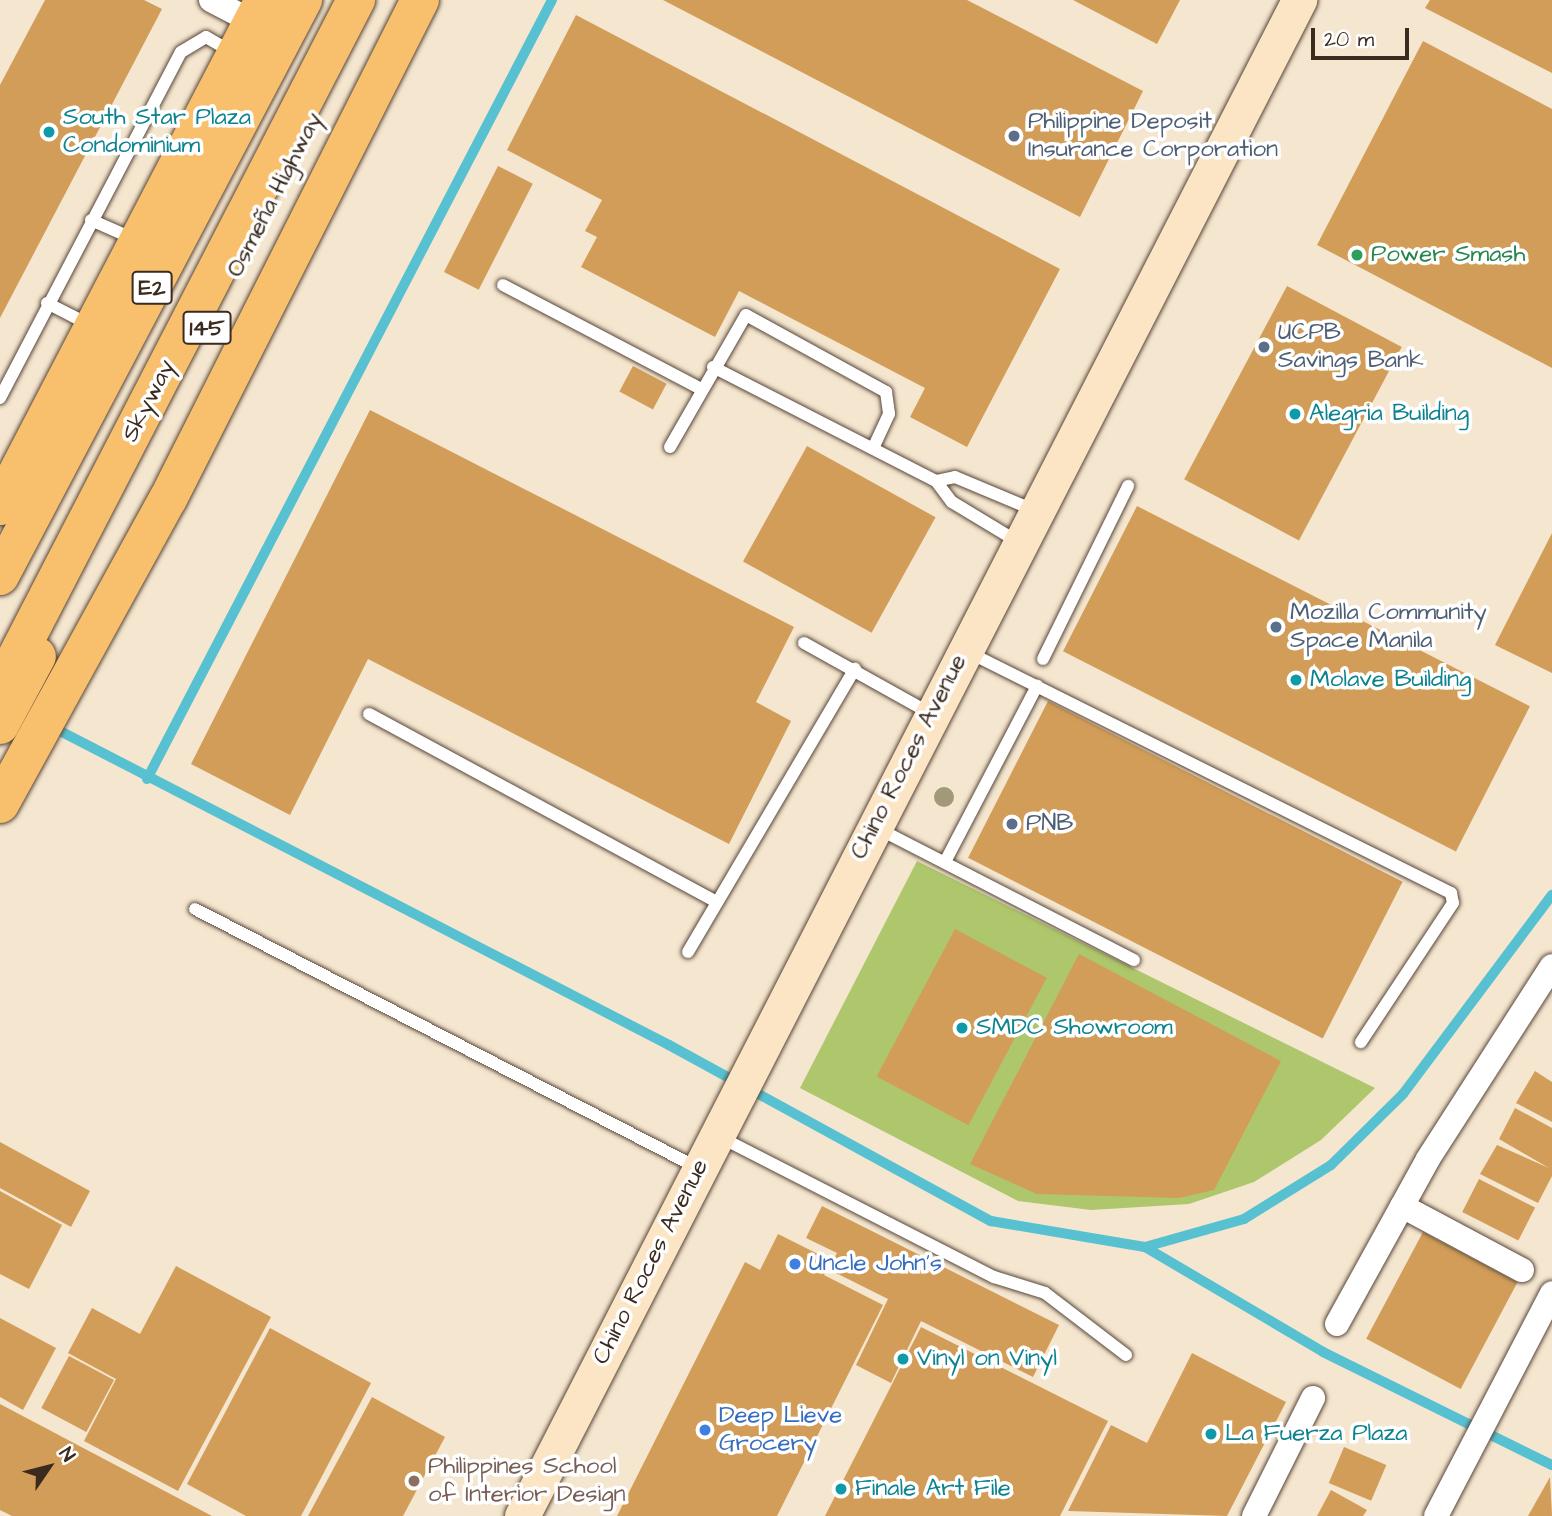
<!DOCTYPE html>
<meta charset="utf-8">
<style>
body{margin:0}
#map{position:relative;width:1552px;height:1516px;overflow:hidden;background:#f5e6cf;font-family:"Architects Daughter",sans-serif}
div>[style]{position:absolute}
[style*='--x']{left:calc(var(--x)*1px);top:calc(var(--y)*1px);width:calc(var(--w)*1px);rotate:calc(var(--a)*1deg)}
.green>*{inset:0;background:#aec66c}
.stream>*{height:10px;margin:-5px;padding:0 5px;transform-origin:5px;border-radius:5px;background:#57c1d2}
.building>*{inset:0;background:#d29d59;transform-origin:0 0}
.roads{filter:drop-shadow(0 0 2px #574639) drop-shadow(0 0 2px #574639)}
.service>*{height:12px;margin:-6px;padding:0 6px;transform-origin:6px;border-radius:6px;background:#fff}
.minor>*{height:24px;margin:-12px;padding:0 12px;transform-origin:12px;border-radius:12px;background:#fff}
.secondary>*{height:35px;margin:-17.5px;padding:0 17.5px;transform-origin:17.5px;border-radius:17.5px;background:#fce5c4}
.primary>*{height:38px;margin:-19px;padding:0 19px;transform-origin:19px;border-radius:19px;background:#f8bf6c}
.motorway>*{height:38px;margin:-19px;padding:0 19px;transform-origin:19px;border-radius:19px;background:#f8bf6c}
.trees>*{width:20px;height:20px;margin:-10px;border-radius:50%;background:#a2987a}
.dots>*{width:19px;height:19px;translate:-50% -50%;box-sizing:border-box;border:4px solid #fff;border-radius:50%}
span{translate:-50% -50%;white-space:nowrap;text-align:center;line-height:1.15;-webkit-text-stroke:7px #fff;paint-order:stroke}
.shield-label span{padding:2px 5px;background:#fff;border:2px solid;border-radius:5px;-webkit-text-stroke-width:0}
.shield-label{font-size:23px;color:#3b2a1e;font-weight:700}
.culture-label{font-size:24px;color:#0d838f}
.left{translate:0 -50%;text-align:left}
.service-label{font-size:24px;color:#4e5e75}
.street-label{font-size:24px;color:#3b2a1e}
.leisure-label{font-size:24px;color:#27864d}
.shop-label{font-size:24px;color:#366cbe}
.education-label{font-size:24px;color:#785e54}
.north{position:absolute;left:14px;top:1432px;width:70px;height:70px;-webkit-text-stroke:5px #fff;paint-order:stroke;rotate:55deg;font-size:19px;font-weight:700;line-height:28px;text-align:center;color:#3b2a1e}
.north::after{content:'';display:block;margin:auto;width:24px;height:32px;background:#3b2a1e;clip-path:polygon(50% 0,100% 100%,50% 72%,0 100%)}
.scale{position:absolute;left:1311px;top:28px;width:98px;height:32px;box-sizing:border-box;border:4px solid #3b2a1e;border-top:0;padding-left:9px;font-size:21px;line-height:24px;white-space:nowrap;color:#3b2a1e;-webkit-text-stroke:5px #fff;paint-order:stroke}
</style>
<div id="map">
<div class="green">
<div style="clip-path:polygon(917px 861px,1375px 1088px,1321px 1140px,1254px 1182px,1189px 1204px,1091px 1210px,1018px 1201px,800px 1088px)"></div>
</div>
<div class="stream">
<div style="--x:62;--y:732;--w:683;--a:27.28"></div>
<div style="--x:669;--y:1045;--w:367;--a:28.7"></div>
<div style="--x:991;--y:1221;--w:156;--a:9.6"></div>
<div style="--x:1145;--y:1247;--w:207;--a:30.5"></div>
<div style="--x:1323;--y:1352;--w:255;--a:26.3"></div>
<div style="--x:147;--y:779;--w:878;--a:-62.53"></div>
<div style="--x:1145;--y:1247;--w:103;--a:-15.8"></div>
<div style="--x:1244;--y:1219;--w:102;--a:-31.8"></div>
<div style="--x:1331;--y:1165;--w:101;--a:-44.6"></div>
<div style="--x:1403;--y:1094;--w:249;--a:-53.2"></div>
</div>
<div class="building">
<div style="clip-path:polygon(45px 0,144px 0,162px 9px,0 318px,0 85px)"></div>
<div style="clip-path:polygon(663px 0,967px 0,1143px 91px,1080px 217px)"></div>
<div style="clip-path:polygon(1073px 0,1180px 0,1157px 44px)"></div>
<div style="clip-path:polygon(1430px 0,1552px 0,1552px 73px,1425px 8px)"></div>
<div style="clip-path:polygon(576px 15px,1060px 269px,967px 447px,910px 417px,925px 388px,739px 291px,715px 337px,581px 267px,597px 237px,585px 231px,602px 200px,507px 150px)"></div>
<div style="clip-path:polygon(1423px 41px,1552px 109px,1552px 368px,1317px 245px)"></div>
<div style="left:498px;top:166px;width:39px;height:119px;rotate:27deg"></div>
<div style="left:1287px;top:286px;width:130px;height:219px;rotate:28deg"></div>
<div style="left:633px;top:366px;width:38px;height:29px;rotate:28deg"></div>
<div style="clip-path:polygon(370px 410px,794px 627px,756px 702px,791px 721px,729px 844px,368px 659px,290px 815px,191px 764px)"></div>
<div style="left:807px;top:446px;width:147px;height:132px;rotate:29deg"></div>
<div style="left:1137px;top:506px;width:441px;height:163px;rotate:27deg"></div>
<div style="clip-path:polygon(1552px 533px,1552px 673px,1495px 645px)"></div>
<div style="left:1048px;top:701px;width:398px;height:176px;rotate:27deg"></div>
<div style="left:955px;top:929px;width:104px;height:167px;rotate:28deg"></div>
<div style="clip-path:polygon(1079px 954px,1281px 1061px,1214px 1190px,1179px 1198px,1037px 1194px,970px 1164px)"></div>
<div style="clip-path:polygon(1535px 1071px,1552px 1082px,1552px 1122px,1516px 1103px)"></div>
<div style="clip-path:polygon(1515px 1108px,1552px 1128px,1552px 1176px,1538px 1203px,1480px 1174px,1497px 1145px,1549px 1168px,1499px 1139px)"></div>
<div style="clip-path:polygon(0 1142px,90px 1191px,71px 1227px,0 1188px)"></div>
<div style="left:1479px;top:1179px;width:63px;height:37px;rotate:27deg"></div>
<div style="clip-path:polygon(0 1191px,62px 1225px,29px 1289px,0 1274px)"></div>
<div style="clip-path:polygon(822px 1206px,1059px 1325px,1033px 1377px,921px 1321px,891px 1383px,856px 1365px,888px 1299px,828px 1269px,837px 1253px,806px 1238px)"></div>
<div style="left:1423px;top:1232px;width:107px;height:121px;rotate:28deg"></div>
<div style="clip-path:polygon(778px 1234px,832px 1261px,824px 1275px,883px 1305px,777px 1516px,617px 1516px,745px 1262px,760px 1270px)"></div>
<div style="clip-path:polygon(176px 1266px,271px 1317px,178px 1491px,84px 1441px,116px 1379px,68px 1353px,92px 1308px,140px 1334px)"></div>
<div style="clip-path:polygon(0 1318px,56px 1348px,23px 1410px,0 1397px)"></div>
<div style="clip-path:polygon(921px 1327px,1108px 1421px,1060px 1516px,825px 1516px)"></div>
<div style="clip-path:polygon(270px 1328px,371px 1383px,301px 1516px,246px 1516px,187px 1484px)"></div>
<div style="clip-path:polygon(1192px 1353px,1286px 1402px,1227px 1516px,1068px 1511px,1111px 1425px,1147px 1443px)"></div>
<div style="left:69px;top:1356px;width:51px;height:59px;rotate:28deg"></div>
<div style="clip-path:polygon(372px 1397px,445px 1437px,403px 1516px,308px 1516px)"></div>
<div style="clip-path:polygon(0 1404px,212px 1516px,12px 1516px,0 1510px)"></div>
<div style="left:1344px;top:1447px;width:46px;height:39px;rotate:23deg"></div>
<div style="clip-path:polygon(1550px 1477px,1552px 1516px,1528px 1516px)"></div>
<div style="clip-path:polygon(1331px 1490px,1367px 1510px,1363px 1516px,1317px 1516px)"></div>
</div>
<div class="roads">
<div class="service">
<div style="--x:91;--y:220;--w:47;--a:23.8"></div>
<div style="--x:503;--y:285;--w:224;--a:27.7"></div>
<div style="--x:47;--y:303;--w:48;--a:27.1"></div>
<div style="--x:713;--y:367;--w:250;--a:27.1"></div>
<div style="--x:936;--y:481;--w:26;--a:53"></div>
<div style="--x:952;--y:502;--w:79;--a:31.1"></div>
<div style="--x:0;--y:398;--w:390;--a:-62.4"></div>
<div style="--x:181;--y:52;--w:29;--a:-31"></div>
<div style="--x:206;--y:37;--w:30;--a:30"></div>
<div style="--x:670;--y:447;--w:152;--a:-60.1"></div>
<div style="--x:746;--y:315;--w:160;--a:28.8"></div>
<div style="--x:886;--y:392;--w:22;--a:82"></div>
<div style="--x:889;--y:414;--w:38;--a:115"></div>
<div style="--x:936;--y:481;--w:19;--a:-12"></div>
<div style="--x:955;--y:477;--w:86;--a:22.7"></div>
<div style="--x:804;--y:643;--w:144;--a:29.1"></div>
<div style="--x:968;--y:652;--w:540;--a:26.52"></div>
<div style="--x:1451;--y:893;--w:10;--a:79"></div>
<div style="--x:1453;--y:903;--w:167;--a:123.5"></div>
<div style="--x:1043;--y:659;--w:193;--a:-63.8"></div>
<div style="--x:369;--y:714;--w:393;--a:28.4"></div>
<div style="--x:877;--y:828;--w:289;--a:27.2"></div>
<div style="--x:945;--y:862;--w:199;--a:-62.4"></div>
<div style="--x:195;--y:909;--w:566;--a:27.24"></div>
<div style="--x:688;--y:952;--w:329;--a:-59.5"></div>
<div style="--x:718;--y:1136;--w:310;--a:27.1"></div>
<div style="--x:994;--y:1277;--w:53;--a:17.4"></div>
<div style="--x:1045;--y:1293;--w:102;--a:37.4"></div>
</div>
<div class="minor">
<div style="--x:211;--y:0;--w:47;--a:27.6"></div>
<div style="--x:1402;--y:1206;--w:136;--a:28.1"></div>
<div style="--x:1337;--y:1324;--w:188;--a:-61.1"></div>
<div style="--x:1428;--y:1159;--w:229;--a:-57.3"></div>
<div style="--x:1254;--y:1516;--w:132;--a:-63.4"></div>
<div style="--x:1436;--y:1516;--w:251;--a:-62.5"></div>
</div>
<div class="secondary">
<div style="--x:522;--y:1516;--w:1704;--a:-62.86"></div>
</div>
<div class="primary">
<div style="--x:0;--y:506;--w:571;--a:-62.45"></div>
<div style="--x:0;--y:725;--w:78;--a:-61.8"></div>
</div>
<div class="motorway">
<div style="--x:0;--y:576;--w:651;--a:-62.25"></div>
<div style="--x:0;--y:689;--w:776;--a:-62.68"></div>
<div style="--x:0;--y:804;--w:348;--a:-61.2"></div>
<div style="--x:168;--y:499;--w:559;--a:-63.21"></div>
</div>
</div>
<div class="trees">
<div style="left:944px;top:797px"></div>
</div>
<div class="dots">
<div style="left:49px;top:132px;background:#0f9aa8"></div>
<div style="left:1014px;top:136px;background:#5c6f8a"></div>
<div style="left:1357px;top:255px;background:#2e9e5b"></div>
<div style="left:1264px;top:347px;background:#5c6f8a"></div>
<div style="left:1295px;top:414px;background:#0f9aa8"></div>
<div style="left:1276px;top:627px;background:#5c6f8a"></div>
<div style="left:1296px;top:680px;background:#0f9aa8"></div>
<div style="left:1012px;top:824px;background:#5c6f8a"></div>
<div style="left:962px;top:1028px;background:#0f9aa8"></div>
<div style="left:795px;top:1264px;background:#3f7fe0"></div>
<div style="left:903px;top:1359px;background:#0f9aa8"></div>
<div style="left:705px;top:1430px;background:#3f7fe0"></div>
<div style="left:1211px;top:1434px;background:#0f9aa8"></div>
<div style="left:414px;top:1481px;background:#8d6e63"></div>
<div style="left:841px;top:1489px;background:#0f9aa8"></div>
</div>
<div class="shield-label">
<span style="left:152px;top:288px">E2</span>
<span style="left:207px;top:328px">145</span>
</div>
<div class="culture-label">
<span class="left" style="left:63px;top:132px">South Star Plaza<br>Condominium</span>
<span class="left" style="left:1309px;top:414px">Alegria Building</span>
<span class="left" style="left:1310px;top:680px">Molave Building</span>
<span class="left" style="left:976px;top:1028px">SMDC Showroom</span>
<span class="left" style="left:917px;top:1359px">Vinyl on Vinyl</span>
<span class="left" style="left:1225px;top:1434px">La Fuerza Plaza</span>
<span class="left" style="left:855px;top:1489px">Finale Art File</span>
</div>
<div class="service-label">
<span class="left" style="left:1028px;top:136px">Philippine Deposit<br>Insurance Corporation</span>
<span class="left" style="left:1278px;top:347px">UCPB<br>Savings Bank</span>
<span class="left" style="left:1290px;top:627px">Mozilla Community<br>Space Manila</span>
<span class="left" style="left:1026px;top:824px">PNB</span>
</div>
<div class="street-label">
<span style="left:275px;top:195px;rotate:-63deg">Osmeña Highway</span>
<span style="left:149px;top:401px;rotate:-63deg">Skyway</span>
<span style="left:909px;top:757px;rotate:-63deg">Chino Roces Avenue</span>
<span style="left:651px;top:1262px;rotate:-63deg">Chino Roces Avenue</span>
</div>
<div class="leisure-label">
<span class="left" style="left:1371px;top:255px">Power Smash</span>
</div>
<div class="shop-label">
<span class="left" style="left:809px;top:1264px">Uncle John's</span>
<span class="left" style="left:719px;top:1430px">Deep Lieve<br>Grocery</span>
</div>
<div class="education-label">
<span class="left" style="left:428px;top:1481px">Philippines School<br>of Interior Design</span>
</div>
<div class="north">N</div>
<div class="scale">20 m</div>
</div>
